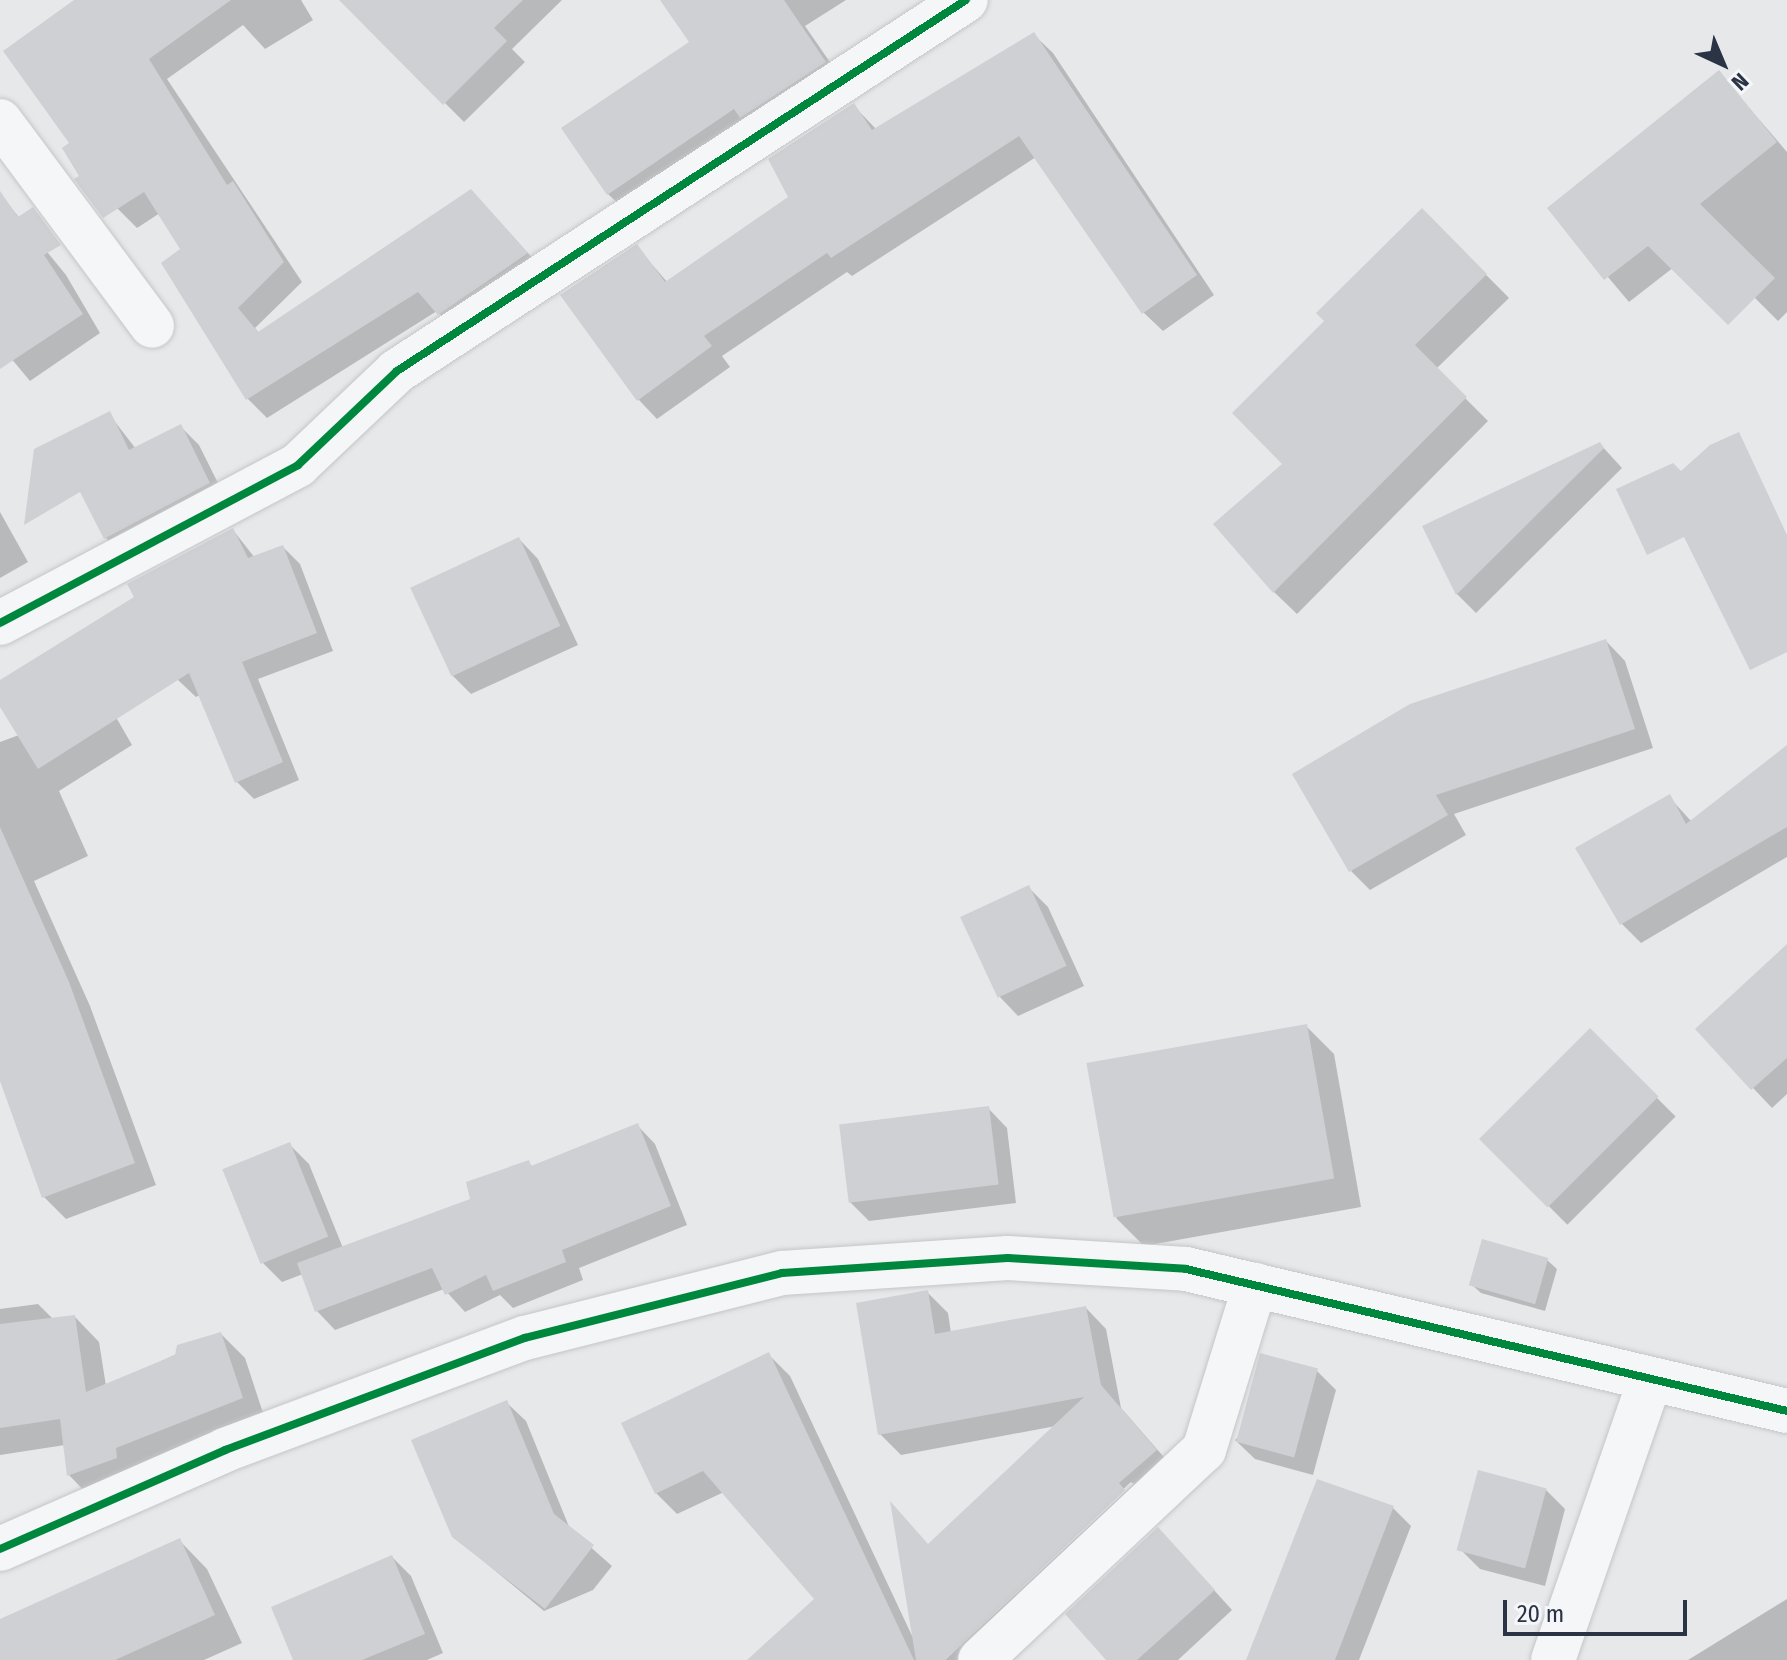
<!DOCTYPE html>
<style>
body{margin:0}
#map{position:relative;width:1787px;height:1660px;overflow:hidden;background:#e6e8ea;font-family:"Fira Sans Condensed",sans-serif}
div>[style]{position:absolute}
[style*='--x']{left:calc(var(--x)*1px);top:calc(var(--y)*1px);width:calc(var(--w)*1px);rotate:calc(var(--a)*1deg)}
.shadow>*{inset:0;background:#0003;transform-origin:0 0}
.building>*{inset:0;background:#ced0d3;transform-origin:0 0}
.roads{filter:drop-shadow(0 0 2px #c4c6c8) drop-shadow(0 0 2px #c4c6c8)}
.minor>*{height:44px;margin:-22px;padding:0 22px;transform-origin:22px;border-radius:22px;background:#f5f6f7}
.cycleway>*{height:8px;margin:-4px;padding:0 4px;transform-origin:4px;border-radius:4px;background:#00873e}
span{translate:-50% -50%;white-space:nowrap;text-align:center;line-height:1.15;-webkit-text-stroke:7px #f4f6f9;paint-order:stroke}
.north{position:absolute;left:1683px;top:24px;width:80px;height:80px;-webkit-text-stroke:6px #f4f6f9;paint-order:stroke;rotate:136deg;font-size:22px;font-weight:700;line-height:32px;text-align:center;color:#2b3445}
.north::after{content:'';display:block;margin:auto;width:28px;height:36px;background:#2b3445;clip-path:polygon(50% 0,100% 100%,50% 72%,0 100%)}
.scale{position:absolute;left:1503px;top:1600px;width:184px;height:36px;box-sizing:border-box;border:4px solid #2b3445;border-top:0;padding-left:10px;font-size:24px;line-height:28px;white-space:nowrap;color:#2b3445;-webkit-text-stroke:6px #f4f6f9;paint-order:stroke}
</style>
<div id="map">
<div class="shadow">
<div style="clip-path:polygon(75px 0,301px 0,313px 20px,265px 49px,243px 25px,167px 79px,302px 282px,255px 328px,260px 334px,490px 211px,546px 273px,458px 333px,437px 311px,267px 418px,248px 399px,183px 250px,160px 213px,137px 228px,117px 208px)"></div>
<div style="clip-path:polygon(367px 0,562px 0,512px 49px,525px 62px,464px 122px,354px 12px)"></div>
<div style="clip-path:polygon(663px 0,846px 0,805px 26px,843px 81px,627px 212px,608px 194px,692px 43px)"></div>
<div style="clip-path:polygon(1033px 34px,1053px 53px,1214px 295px,1163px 331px,1143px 312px,1036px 157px,852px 276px,847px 272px,722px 356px,730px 367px,657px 419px,638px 399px,637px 247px,668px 283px,791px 197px,854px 106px,877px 130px)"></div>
<div style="clip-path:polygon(1719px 73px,1787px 152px,1787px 312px,1778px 321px,1755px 298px,1674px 267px,1629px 302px,1550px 208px)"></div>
<div style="clip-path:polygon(0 194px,66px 275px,100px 333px,30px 381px,0 345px)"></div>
<div style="clip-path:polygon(1422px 210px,1509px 298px,1436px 369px,1488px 421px,1297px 614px,1274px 592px,1285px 464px)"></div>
<div style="clip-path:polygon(109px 414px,136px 449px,180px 426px,199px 445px,228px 503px,125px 557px,106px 538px,56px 441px)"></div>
<div style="clip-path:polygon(1600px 444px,1622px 468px,1476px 613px,1457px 594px,1425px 527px)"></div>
<div style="clip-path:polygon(0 512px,28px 562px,0 578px)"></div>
<div style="clip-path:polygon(233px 530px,255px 558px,283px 547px,300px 564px,333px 651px,258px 679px,299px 780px,254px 799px,237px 782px,200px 695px,196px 697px,178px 680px,130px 585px)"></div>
<div style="clip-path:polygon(519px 539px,538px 559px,578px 645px,471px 694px,452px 675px)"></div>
<div style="clip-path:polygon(1606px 641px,1625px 661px,1653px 748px,1454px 814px,1466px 835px,1370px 890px,1351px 871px)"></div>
<div style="clip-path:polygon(86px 665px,132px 745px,59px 791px,88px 856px,34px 881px,90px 1006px,156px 1185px,66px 1219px,44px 1197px,0 1075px,0 742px,19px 735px,0 703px,0 682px)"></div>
<div style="clip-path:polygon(1787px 748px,1787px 857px,1641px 943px,1621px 923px,1669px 797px,1692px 822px)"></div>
<div style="clip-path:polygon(1029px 888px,1048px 907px,1084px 986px,1018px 1016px,999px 996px)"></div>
<div style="clip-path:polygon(1787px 962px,1787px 1094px,1772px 1108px,1698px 1030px)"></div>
<div style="clip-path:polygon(1306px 1026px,1334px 1054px,1361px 1207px,1144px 1246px,1116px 1218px)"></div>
<div style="left:1590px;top:1031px;width:121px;height:153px;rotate:45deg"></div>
<div style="clip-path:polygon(988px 1108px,1007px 1128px,1016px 1203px,869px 1221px,850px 1202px)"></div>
<div style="clip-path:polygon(637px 1125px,655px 1144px,687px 1225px,579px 1268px,583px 1280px,513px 1308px,500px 1295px,465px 1312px,444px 1289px,335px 1330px,317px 1311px,303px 1274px,282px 1282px,263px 1263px,289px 1144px,309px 1164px,343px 1248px,473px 1201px,528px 1162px,533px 1167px)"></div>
<div style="clip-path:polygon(1547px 1260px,1557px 1269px,1545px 1311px,1481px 1293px,1471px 1284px)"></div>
<div style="clip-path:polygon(927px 1292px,948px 1313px,951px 1333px,1086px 1308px,1106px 1329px,1121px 1408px,1176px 1471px,985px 1660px,945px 1660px,1134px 1484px,1131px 1482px,939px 1660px,750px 1660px,816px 1599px,724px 1492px,677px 1514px,656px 1493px,769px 1355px,790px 1376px,914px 1640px,929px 1546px,1056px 1426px,901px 1455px,880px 1434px)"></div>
<div style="clip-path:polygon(38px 1304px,54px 1320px,75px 1317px,99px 1342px,106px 1386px,221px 1334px,245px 1358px,266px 1422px,93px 1500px,69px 1475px,65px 1445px,0 1455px,0 1309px)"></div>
<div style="clip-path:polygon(1317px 1371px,1336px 1390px,1313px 1475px,1255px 1459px,1235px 1440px)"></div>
<div style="clip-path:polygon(506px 1402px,526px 1421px,570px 1529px,612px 1566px,593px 1590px,544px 1611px,453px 1536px)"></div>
<div style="clip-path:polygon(1546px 1490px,1565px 1509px,1545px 1586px,1480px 1569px,1461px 1550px)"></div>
<div style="clip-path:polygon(1393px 1508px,1411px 1526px,1359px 1660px,1248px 1660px)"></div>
<div style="clip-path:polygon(179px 1540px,207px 1569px,242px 1643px,204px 1660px,0 1660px,0 1621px)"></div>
<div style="clip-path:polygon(1177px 1549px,1232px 1610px,1178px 1660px,1109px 1660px)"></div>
<div style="clip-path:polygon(392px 1557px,411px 1576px,443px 1653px,427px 1660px,295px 1660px)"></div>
<div style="clip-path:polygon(1787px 1599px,1787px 1660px,1688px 1660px)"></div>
</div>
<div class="building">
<div style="clip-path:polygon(74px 0,231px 0,149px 59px,227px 185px,233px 181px,284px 262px,238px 308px,258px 332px,471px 189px,528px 253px,438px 315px,418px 292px,246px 400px,161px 263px,180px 249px,144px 192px,103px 218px,74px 179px,79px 176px,62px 148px,69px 143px,3px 51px)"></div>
<div style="clip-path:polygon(339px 0,523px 0,494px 28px,507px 41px,443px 105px)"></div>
<div style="clip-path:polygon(660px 0,784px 0,826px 62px,740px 118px,734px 109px,607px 195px,561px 128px,689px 42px)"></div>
<div style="clip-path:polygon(1034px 32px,1197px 275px,1142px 314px,1019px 136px,831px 258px,827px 253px,704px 336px,712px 346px,637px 401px,560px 295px,637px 244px,665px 282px,788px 197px,768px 159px,854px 103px,872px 130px)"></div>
<div style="clip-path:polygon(1719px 70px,1777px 142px,1700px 204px,1775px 278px,1728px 325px,1648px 246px,1604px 280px,1547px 208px)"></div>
<div style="clip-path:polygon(0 191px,18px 217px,33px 207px,61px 245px,44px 255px,83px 314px,0 369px)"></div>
<div style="clip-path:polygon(1422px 208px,1487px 274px,1415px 345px,1467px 397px,1273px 593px,1213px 524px,1282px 464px,1232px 413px,1324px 321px,1316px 313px)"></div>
<div style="clip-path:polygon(110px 411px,129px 450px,181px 424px,210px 483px,104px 539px,80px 492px,24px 525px,34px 449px)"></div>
<div style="clip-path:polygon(1739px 432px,1787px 535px,1787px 652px,1750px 670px,1684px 537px,1647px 555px,1616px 489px,1673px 463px,1681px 471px,1710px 445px)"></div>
<div style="clip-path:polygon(1600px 442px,1604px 448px,1456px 595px,1422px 526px)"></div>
<div style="clip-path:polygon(233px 528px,248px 558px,283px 545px,317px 633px,242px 662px,283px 762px,235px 783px,189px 673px,38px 769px,0 707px,0 680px,134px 597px,127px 584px)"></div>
<div style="left:519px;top:537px;width:98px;height:120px;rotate:65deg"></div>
<div style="clip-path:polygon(1606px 639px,1635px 729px,1436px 795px,1448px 815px,1349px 872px,1292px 774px,1410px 704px)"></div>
<div style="clip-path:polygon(1787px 745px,1787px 827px,1620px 925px,1575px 848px,1670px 794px,1686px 824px)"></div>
<div style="clip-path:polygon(0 827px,69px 982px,135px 1163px,42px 1198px,0 1081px)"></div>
<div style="left:1029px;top:885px;width:89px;height:76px;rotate:65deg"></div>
<div style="clip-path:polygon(1787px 944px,1787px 1058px,1751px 1090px,1695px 1029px)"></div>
<div style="left:1307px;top:1024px;width:157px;height:224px;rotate:80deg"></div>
<div style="left:1590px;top:1028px;width:97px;height:157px;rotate:45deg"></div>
<div style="left:989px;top:1106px;width:79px;height:151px;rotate:83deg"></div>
<div style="clip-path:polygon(638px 1123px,671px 1206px,562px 1250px,566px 1262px,493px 1291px,486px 1275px,445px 1295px,432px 1268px,315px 1312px,297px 1263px,470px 1199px,466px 1182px,529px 1160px,531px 1166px)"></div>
<div style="left:290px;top:1142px;width:102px;height:73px;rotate:68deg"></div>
<div style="left:1482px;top:1239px;width:69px;height:48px;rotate:16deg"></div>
<div style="clip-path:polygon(928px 1290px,935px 1334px,1086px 1306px,1101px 1385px,1157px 1450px,1119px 1483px,1125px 1490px,945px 1660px,916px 1660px,890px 1501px,928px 1544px,1084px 1397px,878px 1435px,856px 1303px)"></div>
<div style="clip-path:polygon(75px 1315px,86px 1392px,175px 1355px,177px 1345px,221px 1332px,243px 1398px,116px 1448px,117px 1458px,67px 1476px,60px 1419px,0 1428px,0 1324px)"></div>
<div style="clip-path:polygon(769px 1352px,914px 1660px,747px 1660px,814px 1599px,703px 1471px,655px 1494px,621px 1423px)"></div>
<div style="left:1260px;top:1353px;width:60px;height:92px;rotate:15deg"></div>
<div style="clip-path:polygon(507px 1400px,554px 1514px,594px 1545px,545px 1609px,452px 1537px,411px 1440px)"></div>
<div style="left:1478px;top:1470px;width:71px;height:83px;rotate:15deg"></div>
<div style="clip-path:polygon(1317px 1479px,1394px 1506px,1335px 1660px,1246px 1660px)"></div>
<div style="clip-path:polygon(1158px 1527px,1215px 1590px,1137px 1660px,1106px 1660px,1065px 1614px)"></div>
<div style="clip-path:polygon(180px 1538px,215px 1615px,115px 1660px,0 1660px,0 1619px)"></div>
<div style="clip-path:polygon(392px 1555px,425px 1634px,362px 1660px,293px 1660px,271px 1607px)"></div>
</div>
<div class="roads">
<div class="minor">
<div style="--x:0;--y:121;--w:255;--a:53.4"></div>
<div style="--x:0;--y:623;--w:337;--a:-27.9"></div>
<div style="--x:298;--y:465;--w:137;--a:-43.5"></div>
<div style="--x:397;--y:371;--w:679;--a:-33.11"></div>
<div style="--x:0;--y:1549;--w:246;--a:-23.7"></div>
<div style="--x:225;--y:1450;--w:320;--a:-20.5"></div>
<div style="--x:525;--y:1338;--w:265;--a:-14.2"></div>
<div style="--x:782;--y:1273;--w:226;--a:-3.8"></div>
<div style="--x:1008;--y:1258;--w:178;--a:3.5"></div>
<div style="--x:1186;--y:1269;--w:618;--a:13.29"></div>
<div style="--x:980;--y:1660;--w:307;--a:-43.2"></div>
<div style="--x:1204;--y:1450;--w:173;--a:-72.8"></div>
<div style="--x:1553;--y:1660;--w:296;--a:-70.9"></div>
</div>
</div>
<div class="cycleway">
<div style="--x:0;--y:623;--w:337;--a:-27.9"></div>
<div style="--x:298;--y:465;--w:137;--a:-43.5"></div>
<div style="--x:397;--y:371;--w:679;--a:-33.11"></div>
<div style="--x:0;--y:1549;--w:246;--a:-23.7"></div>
<div style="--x:225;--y:1450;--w:320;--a:-20.5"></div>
<div style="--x:525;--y:1338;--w:265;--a:-14.2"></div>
<div style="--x:782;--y:1273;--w:226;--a:-3.8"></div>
<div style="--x:1008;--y:1258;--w:178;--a:3.5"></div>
<div style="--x:1186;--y:1269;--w:618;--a:13.29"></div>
</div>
<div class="north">N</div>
<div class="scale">20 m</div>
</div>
